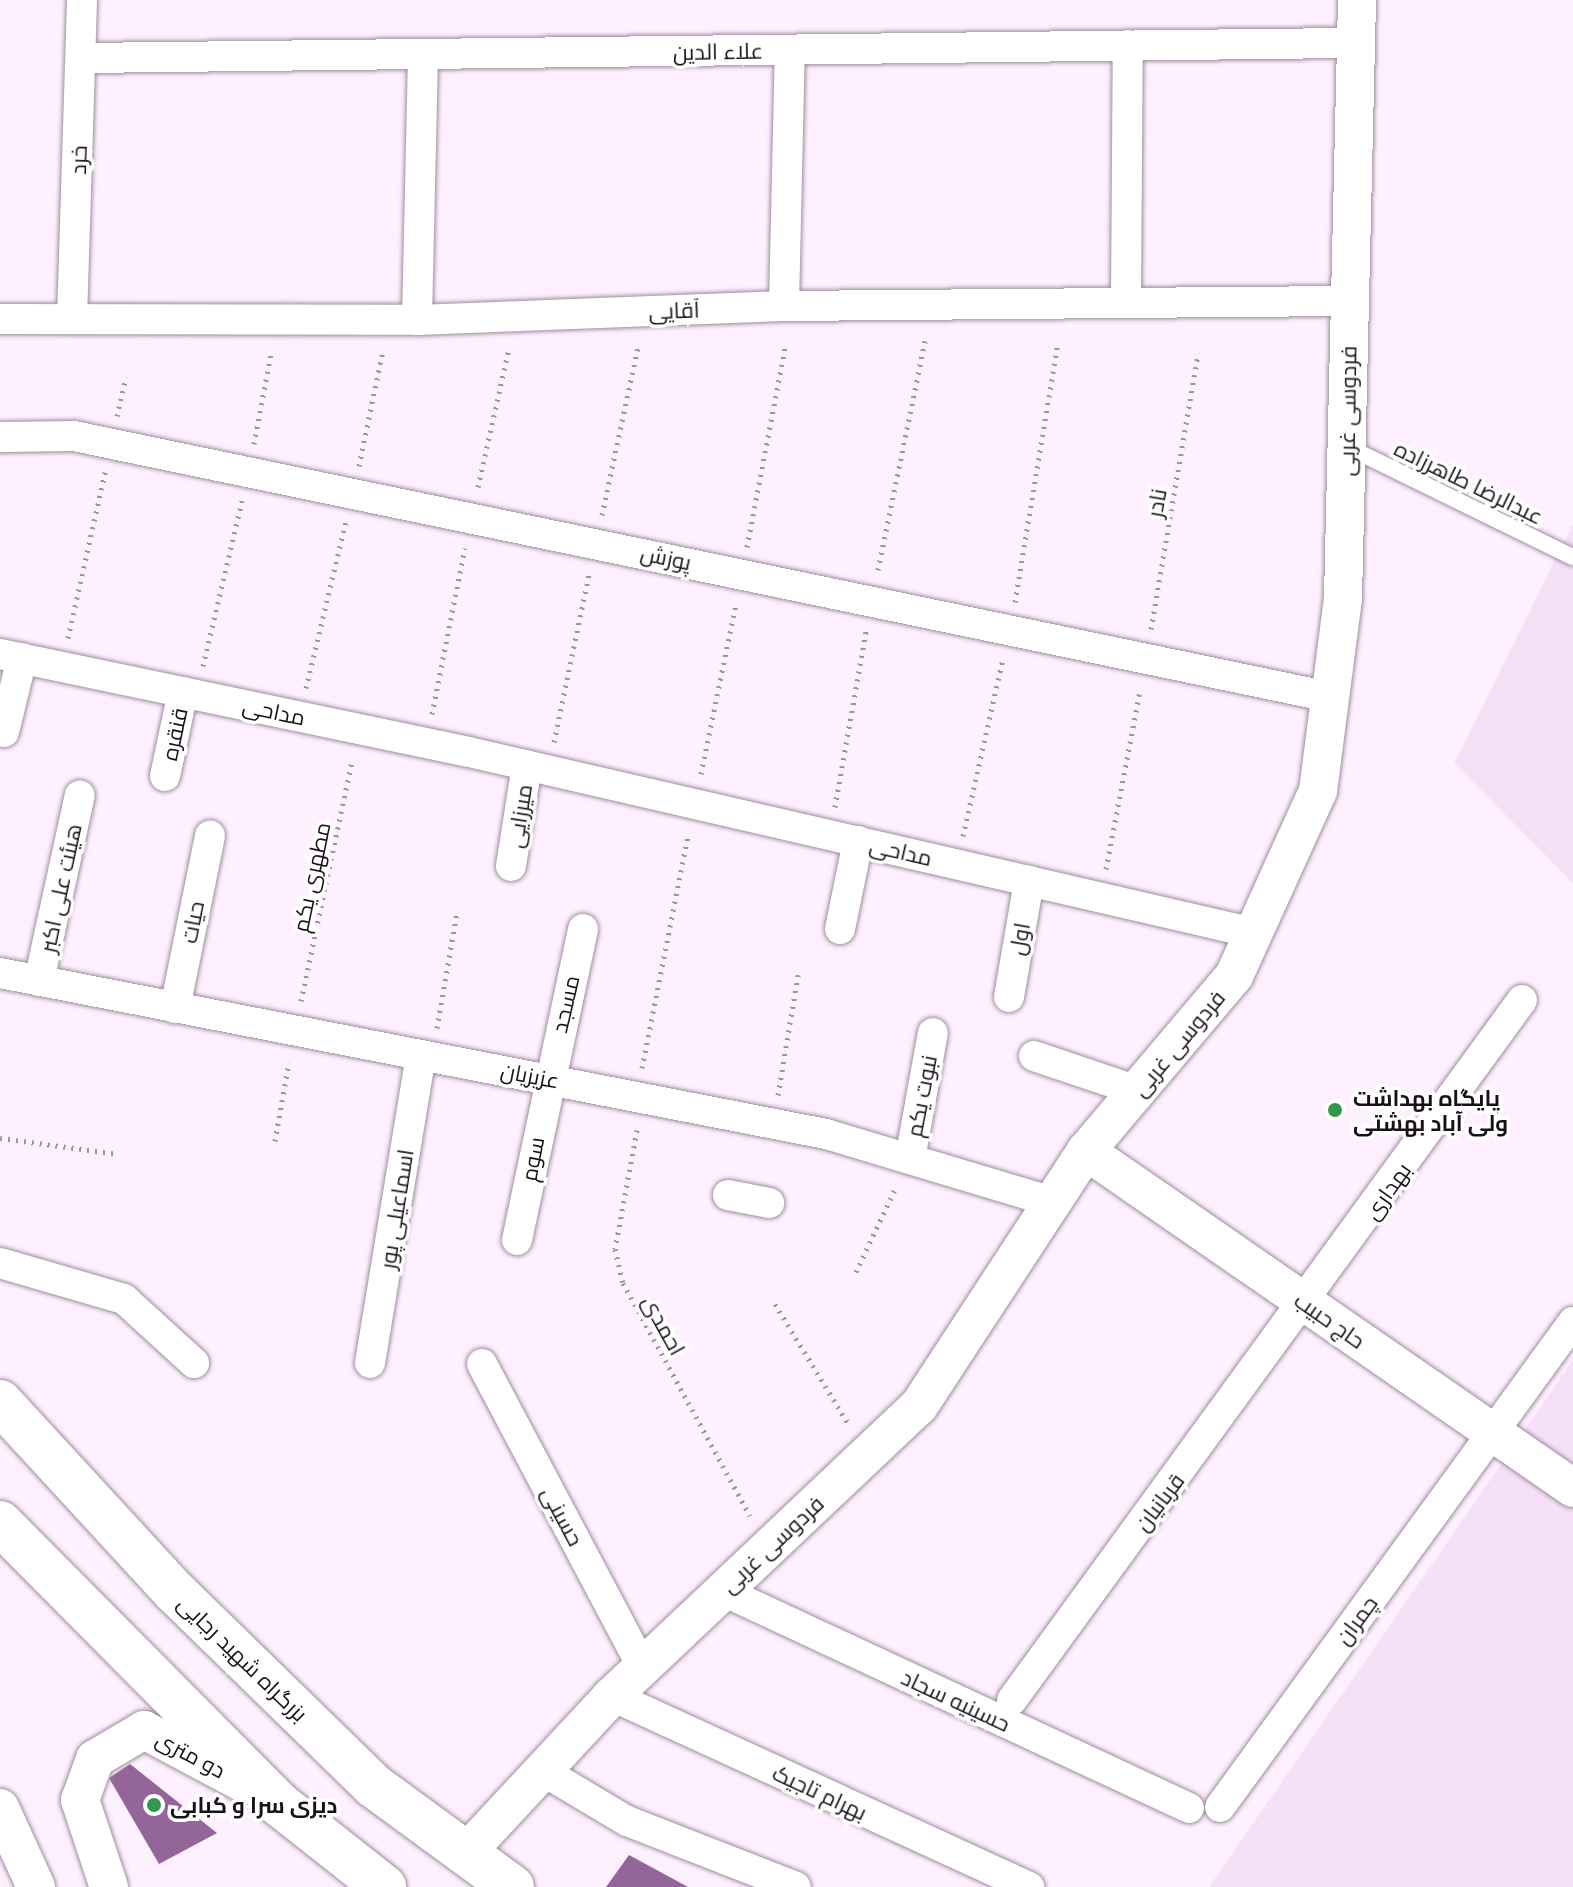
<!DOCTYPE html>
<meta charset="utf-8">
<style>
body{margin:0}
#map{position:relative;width:1573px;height:1887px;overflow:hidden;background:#fef0ff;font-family:"Playfair Display",Cairo,serif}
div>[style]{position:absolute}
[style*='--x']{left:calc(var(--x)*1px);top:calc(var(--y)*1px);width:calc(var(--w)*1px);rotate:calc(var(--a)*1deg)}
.built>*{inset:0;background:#f6e0f8}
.building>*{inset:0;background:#946599}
.path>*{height:5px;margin-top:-2.5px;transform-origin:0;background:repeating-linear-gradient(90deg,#9e949f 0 2px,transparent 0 8px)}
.roads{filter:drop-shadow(0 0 2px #9d8e9e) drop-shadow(0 0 2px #9d8e9e)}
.service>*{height:16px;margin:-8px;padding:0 8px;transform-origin:8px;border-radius:8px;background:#fff}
.minor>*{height:30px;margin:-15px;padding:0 15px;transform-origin:15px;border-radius:15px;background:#fff}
.tertiary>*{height:38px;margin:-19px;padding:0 19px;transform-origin:19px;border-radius:19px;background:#fff}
.trunk>*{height:44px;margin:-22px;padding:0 22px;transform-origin:22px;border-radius:22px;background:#fff}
.dots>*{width:22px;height:22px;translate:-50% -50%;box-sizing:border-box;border:4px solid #fff;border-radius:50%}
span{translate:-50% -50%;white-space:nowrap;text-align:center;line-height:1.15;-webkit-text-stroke:7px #fff;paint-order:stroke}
.street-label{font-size:22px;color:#181218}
.poi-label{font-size:22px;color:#181218;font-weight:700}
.left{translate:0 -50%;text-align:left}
</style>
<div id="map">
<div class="built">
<div style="clip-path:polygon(1573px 524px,1573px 883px,1454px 763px)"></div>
<div style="clip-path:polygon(1573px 1360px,1573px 1887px,1209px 1887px)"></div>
</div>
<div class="building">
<div style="clip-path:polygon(130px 1764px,217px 1833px,159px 1864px,109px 1778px)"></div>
<div style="clip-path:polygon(629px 1855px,688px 1887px,606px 1887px)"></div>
</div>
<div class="path">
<div style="--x:117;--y:416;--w:40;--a:-77"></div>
<div style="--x:254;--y:444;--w:93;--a:-79.4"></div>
<div style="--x:359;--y:466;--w:118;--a:-78.3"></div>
<div style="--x:478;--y:487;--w:142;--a:-77.4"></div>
<div style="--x:602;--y:515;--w:172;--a:-77.9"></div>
<div style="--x:747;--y:547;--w:208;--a:-79.2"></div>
<div style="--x:878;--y:570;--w:234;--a:-78.4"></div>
<div style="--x:1015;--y:602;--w:264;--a:-80.6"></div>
<div style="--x:1151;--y:629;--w:280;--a:-80.3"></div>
<div style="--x:68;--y:638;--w:170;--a:-77.4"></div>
<div style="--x:203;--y:666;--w:170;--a:-76.7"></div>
<div style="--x:306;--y:688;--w:171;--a:-76.5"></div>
<div style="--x:432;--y:714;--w:169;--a:-78.8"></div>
<div style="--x:554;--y:742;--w:171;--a:-78.2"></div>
<div style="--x:701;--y:774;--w:175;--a:-78.4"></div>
<div style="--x:835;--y:807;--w:179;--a:-80"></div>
<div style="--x:963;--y:836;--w:182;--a:-77.3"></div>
<div style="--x:1106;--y:869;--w:182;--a:-79.2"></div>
<div style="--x:301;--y:1001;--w:245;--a:-78"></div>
<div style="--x:437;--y:1028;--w:118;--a:-80.2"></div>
<div style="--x:642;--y:1068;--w:237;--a:-78.8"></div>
<div style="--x:778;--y:1095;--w:122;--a:-80.5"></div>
<div style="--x:637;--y:1130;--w:121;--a:100.5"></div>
<div style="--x:615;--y:1249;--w:35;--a:77"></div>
<div style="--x:623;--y:1283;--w:265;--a:61.4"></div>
<div style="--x:0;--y:1138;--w:119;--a:7.7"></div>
<div style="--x:275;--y:1141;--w:80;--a:-80"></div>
<div style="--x:856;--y:1272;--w:96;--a:-64.8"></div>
<div style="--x:775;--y:1304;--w:140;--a:58.5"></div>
</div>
<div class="roads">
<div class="service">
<div style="--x:1348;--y:447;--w:250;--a:26.1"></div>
</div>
<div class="minor">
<div style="--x:82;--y:58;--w:1271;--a:-0.68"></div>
<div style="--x:1126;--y:300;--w:255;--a:-89.6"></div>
<div style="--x:784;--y:306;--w:256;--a:-88.7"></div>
<div style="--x:0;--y:319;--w:417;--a:0.1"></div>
<div style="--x:417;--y:320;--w:367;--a:-2.2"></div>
<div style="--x:784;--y:306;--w:565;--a:-0.51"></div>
<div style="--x:72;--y:319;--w:319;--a:-88.2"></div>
<div style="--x:417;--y:320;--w:265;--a:-88.7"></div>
<div style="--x:0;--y:437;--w:74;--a:-0.8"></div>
<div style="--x:74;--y:436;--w:1283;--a:11.74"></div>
<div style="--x:0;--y:654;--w:479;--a:11.8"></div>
<div style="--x:469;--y:752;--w:806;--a:12.98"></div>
<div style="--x:4;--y:732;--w:76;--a:-76.3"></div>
<div style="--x:165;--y:776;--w:86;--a:-77.9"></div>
<div style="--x:511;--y:866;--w:102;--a:-81"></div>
<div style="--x:840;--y:929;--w:90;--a:-78.4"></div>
<div style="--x:0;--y:973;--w:842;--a:11.03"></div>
<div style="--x:826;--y:1134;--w:237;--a:16.7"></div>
<div style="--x:39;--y:981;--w:190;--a:-77.6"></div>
<div style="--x:1009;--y:997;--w:118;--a:-80.2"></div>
<div style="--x:175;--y:1008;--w:176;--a:-78.5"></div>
<div style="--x:1034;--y:1056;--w:110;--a:18.6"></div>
<div style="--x:910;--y:1159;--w:128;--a:-79.7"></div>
<div style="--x:728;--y:1195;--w:42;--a:11"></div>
<div style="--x:517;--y:1240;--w:318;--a:-78"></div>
<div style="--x:0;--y:1263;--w:129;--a:16.2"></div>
<div style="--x:124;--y:1299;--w:95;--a:42.4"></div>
<div style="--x:370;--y:1363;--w:312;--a:-80.6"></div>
<div style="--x:482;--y:1364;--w:344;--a:62.1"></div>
<div style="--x:723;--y:1591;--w:514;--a:24.97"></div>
<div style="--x:612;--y:1696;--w:459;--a:24.6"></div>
<div style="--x:1012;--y:1700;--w:866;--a:-53.92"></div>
<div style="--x:543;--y:1771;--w:98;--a:30.8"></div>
<div style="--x:627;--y:1821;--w:181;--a:21.3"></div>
<div style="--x:1220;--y:1807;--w:600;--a:-53.95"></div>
</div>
<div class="tertiary">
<div style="--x:1086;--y:1151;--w:592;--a:34.68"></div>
<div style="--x:0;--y:1808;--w:87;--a:65.5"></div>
<div style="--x:466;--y:1853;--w:214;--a:-47.1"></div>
<div style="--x:612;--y:1696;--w:422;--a:-43.4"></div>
<div style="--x:919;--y:1406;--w:305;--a:-56.8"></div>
<div style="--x:1086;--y:1151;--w:229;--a:-49.8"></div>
<div style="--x:1234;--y:976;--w:203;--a:-65.6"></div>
<div style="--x:1318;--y:791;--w:194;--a:-82.6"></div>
<div style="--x:1343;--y:599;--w:599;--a:-88.66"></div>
<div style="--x:109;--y:1887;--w:92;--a:-108.4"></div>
<div style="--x:80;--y:1800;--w:44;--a:-69.9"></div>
<div style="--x:95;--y:1759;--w:57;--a:-30.6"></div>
<div style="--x:144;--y:1730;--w:117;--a:28.1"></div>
</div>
<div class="trunk">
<div style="--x:0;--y:1402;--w:257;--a:47.4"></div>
<div style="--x:174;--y:1591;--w:279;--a:44.3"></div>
<div style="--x:374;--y:1786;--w:171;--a:36.2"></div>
<div style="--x:0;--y:1523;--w:396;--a:45.2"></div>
<div style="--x:279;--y:1804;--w:134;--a:38.3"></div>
</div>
</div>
<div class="dots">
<div style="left:1335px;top:1110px;background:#34974b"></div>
<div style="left:154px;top:1805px;background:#34974b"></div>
</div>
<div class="street-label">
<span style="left:718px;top:51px;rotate:-1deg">علاء الدین</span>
<span style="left:78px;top:160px;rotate:-88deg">خرد</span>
<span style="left:674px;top:310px;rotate:-2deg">آقایی</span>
<span style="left:1347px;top:411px;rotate:-89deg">فردوسی غربی</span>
<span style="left:1469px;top:482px;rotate:26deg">عبدالرضا طاهرزاده</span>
<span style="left:1156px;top:503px;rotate:-80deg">نادر</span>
<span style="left:666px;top:557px;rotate:12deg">پوزش</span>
<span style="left:274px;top:711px;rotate:12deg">مداحی</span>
<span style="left:174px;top:734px;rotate:-78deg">قنقره</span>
<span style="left:519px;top:816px;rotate:-81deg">میرزایی</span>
<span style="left:901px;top:851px;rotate:13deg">مداحی</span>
<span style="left:311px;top:877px;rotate:-78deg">مطهری یکم</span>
<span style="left:60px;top:888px;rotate:-78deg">هیئت علی اکبر</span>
<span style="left:192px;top:922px;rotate:-79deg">حیات</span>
<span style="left:1019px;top:939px;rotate:-80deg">اول</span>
<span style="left:565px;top:1004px;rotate:-77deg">مسجد</span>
<span style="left:1178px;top:1043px;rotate:-50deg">فردوسی غربی</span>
<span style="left:530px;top:1075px;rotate:11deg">عزیزیان</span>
<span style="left:921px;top:1096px;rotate:-79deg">نبوت یکم</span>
<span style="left:532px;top:1159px;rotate:-79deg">سوم</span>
<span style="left:1387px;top:1191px;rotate:-55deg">بهداری</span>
<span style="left:396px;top:1209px;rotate:-81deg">اسماعیلی پور</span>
<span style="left:1330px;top:1320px;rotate:35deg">حاج حبیب</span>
<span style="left:664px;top:1325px;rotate:61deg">احمدی</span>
<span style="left:1159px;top:1502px;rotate:-53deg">قربانیان</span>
<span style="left:563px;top:1516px;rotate:62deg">حسینی</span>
<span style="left:772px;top:1544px;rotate:-43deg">فردوسی غربی</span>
<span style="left:1356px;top:1620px;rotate:-54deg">چمران</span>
<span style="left:243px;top:1658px;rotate:44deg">بزرگراه شهید رجایی</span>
<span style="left:956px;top:1700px;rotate:25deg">حسینیه سجاد</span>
<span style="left:191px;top:1754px;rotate:28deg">دو متری</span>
<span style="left:820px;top:1792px;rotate:25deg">بهرام تاجیک</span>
</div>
<div class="poi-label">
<span class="left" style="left:1353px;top:1110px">پایگاه بهداشت<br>ولی آباد بهشتی</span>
<span class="left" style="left:170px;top:1805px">دیزی سرا و کبابی</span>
</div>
</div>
